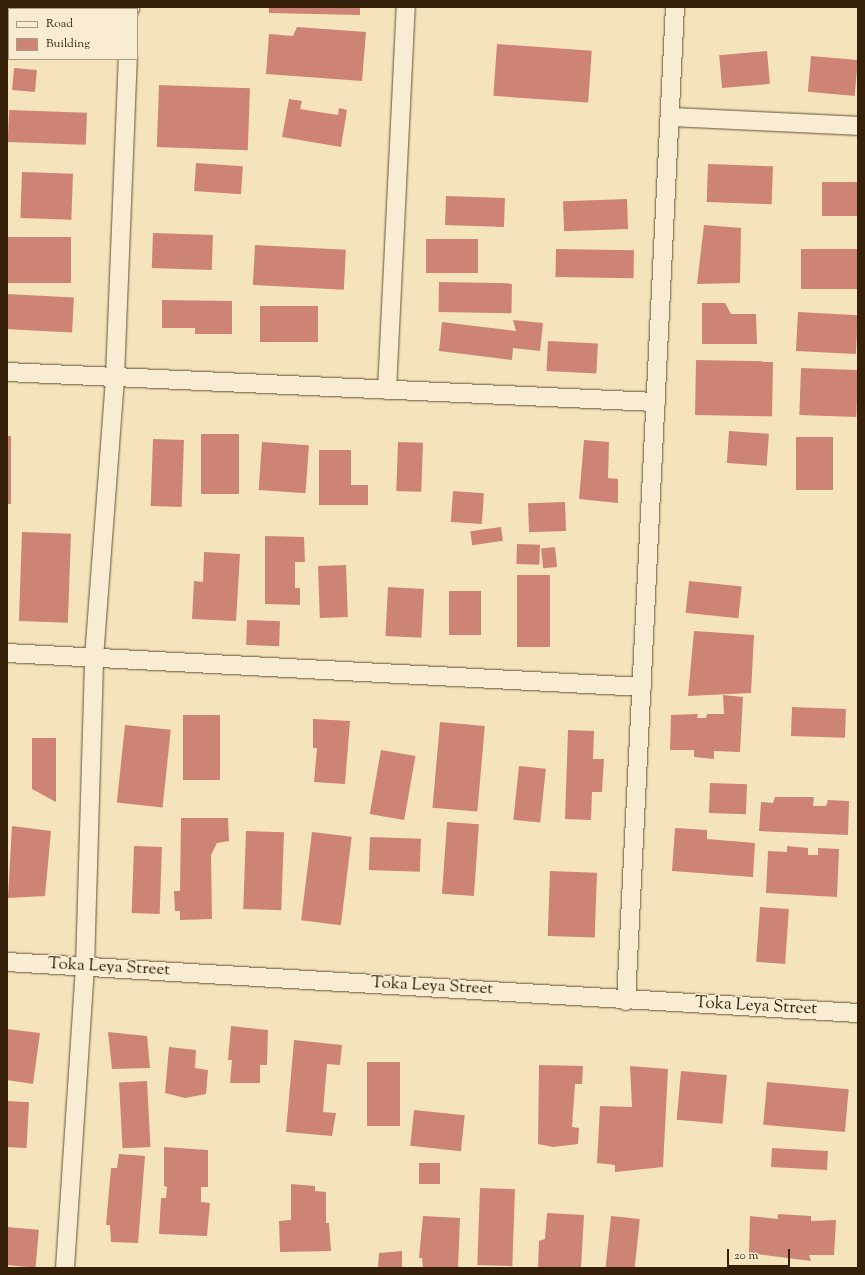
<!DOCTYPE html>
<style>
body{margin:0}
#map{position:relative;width:865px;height:1275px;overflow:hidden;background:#f5e4bb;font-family:"Sorts Mill Goudy",serif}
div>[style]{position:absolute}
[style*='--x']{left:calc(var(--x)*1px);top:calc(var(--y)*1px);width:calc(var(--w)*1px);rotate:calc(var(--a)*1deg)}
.building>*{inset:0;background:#ce8474;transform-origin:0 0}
.roads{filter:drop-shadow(0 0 1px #665136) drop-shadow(0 0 1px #665136)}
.minor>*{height:18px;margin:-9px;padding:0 9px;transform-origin:9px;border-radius:9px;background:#f8edd3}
span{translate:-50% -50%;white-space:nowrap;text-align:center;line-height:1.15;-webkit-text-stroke:3.5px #f8edd3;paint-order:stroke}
.street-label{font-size:17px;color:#362009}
.frame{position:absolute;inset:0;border:8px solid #362009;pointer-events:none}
.legend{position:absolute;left:8px;top:8px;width:130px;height:52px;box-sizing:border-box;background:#f8edd3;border:1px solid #aa9b82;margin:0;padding:5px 7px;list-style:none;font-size:12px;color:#362009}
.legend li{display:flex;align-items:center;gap:8px;height:20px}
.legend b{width:20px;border:1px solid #aa9b82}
.scale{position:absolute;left:727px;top:1249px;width:63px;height:18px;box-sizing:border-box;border:2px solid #362009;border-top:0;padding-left:5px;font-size:12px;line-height:14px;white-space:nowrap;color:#362009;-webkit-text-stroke:3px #f8edd3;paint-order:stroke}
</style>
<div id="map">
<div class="building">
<div style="clip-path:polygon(11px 7px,100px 7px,11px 9px)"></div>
<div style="clip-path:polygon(269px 7px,360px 7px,360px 15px,269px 13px)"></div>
<div style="clip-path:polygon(297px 27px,366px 32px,362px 81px,266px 74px,269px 34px,293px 36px)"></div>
<div style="left:497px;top:44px;width:95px;height:52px;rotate:4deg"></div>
<div style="left:767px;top:51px;width:33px;height:48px;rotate:85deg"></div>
<div style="left:811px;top:56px;width:47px;height:36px;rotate:5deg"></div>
<div style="left:14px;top:68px;width:23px;height:22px;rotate:5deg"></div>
<div style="left:159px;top:85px;width:91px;height:62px;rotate:2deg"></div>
<div style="clip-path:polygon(289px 99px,302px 101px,300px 109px,338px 115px,339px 108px,347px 110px,341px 147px,282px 137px)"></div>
<div style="left:9px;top:110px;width:78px;height:32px;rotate:2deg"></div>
<div style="left:196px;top:163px;width:47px;height:28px;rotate:4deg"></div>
<div style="left:708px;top:164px;width:65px;height:38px;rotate:2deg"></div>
<div style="left:22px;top:172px;width:51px;height:46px;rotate:2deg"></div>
<div style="left:822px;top:182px;width:36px;height:34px"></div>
<div style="left:446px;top:196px;width:59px;height:29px;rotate:2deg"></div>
<div style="left:627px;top:199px;width:30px;height:64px;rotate:88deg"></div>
<div style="clip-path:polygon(704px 225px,741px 228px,740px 283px,697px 284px)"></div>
<div style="left:153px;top:233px;width:60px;height:35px;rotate:2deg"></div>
<div style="left:71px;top:237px;width:46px;height:64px;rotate:90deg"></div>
<div style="left:478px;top:239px;width:34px;height:52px;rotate:90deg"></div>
<div style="left:255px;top:245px;width:91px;height:40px;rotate:3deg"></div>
<div style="left:556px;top:249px;width:78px;height:28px;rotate:1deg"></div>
<div style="left:858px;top:249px;width:40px;height:57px;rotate:90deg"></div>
<div style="left:439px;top:282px;width:73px;height:30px;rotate:1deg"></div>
<div style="left:7px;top:294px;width:67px;height:35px;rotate:3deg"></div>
<div style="clip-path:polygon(162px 300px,232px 301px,232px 334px,195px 334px,195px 328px,162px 328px)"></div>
<div style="clip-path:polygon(702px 303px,725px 303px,731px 314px,756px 314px,757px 344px,702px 344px)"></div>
<div style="left:260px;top:306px;width:58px;height:36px"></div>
<div style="left:798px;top:312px;width:60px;height:39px;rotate:3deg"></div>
<div style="clip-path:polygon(513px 320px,543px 323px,540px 351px,513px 348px,512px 360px,439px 351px,442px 322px,516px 331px)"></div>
<div style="left:548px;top:341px;width:50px;height:30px;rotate:3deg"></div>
<div style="left:696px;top:360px;width:77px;height:55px;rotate:1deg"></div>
<div style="left:801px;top:368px;width:57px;height:47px;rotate:2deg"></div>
<div style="left:729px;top:431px;width:40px;height:32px;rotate:4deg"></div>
<div style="left:201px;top:434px;width:38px;height:60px"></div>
<div style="left:7px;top:436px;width:4px;height:68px"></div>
<div style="left:796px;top:437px;width:37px;height:53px"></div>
<div style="left:153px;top:439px;width:31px;height:67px;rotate:2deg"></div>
<div style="clip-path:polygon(584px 440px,609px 442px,608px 478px,618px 479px,618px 503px,579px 499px)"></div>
<div style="left:262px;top:442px;width:47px;height:48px;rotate:4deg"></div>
<div style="left:398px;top:442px;width:25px;height:49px;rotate:2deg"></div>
<div style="clip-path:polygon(319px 450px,351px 450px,351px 485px,368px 485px,368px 505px,319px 505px)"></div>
<div style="left:453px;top:491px;width:31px;height:31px;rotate:4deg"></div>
<div style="left:565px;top:502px;width:29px;height:37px;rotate:88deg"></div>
<div style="left:501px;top:527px;width:14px;height:31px;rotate:82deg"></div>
<div style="left:22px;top:532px;width:49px;height:89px;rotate:2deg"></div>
<div style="clip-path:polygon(265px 536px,304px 537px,305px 562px,295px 562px,295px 588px,300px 588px,300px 605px,265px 604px)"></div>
<div style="left:517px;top:544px;width:23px;height:20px;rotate:2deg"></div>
<div style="left:555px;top:547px;width:20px;height:14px;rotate:84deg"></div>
<div style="clip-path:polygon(204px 552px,240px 554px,236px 621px,192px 619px,194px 581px,203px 582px)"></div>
<div style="left:346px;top:565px;width:52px;height:28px;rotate:88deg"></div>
<div style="left:517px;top:575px;width:33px;height:72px"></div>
<div style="left:689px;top:581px;width:53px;height:32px;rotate:6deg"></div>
<div style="left:388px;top:587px;width:36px;height:49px;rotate:3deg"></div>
<div style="left:449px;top:591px;width:32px;height:44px"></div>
<div style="left:247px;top:620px;width:33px;height:25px;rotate:2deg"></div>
<div style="clip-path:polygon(694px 631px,754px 635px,751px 693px,688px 696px)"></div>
<div style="clip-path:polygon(723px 695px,743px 697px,740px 752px,714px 751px,714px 759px,694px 757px,694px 750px,670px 750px,671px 715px,698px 714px,697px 718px,706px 718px,707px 714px,724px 714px)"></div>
<div style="left:792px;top:707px;width:54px;height:29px;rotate:2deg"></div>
<div style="left:183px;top:715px;width:37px;height:65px"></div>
<div style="clip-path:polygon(313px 719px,350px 721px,345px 784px,314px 782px,317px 748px,313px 748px)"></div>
<div style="left:440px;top:722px;width:45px;height:86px;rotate:5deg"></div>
<div style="left:125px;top:725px;width:46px;height:78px;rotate:6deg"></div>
<div style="clip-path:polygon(568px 730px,594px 731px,593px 759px,604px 759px,602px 792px,592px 792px,591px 820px,565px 819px)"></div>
<div style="clip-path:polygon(32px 738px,56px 738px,56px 802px,32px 789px)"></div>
<div style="left:381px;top:750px;width:35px;height:65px;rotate:10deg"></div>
<div style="left:519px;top:766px;width:27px;height:54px;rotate:6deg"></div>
<div style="left:710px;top:783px;width:37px;height:30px;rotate:2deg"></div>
<div style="clip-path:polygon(775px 797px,814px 797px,813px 806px,826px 806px,828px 800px,849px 801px,848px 835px,759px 831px,761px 802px,773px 803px)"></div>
<div style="clip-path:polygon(181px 818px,228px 818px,229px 841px,217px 843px,211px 855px,212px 919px,180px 920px,180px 911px,175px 911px,174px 891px,180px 891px)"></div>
<div style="left:447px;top:822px;width:32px;height:72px;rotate:4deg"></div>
<div style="clip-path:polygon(12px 826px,51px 831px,45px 896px,8px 898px)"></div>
<div style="clip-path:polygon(675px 828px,707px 830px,707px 839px,755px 843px,753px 877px,672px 871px)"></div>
<div style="left:246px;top:831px;width:38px;height:78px;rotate:2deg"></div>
<div style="left:312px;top:832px;width:40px;height:89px;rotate:7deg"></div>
<div style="left:370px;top:837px;width:51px;height:33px;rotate:2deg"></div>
<div style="left:134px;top:846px;width:28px;height:67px;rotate:2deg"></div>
<div style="clip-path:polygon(787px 846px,808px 848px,808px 855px,818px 855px,818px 848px,839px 849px,837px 897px,766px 893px,768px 851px,787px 852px)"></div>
<div style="left:550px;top:871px;width:47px;height:65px;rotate:2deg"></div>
<div style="left:760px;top:907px;width:29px;height:55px;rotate:4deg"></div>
<div style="clip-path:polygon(231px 1026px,268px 1030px,267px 1065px,260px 1065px,260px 1083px,230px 1083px,232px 1060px,228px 1060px)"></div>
<div style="clip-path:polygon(7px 1029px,40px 1033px,33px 1084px,7px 1080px)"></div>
<div style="clip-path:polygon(108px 1032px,147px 1036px,150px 1068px,112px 1069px)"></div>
<div style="clip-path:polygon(294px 1040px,342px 1045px,340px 1065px,327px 1064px,323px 1112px,336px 1113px,332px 1136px,286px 1132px)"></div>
<div style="clip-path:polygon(169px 1047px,196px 1050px,195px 1068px,208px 1070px,206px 1094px,185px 1098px,165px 1093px)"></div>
<div style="left:367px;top:1062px;width:33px;height:64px"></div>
<div style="clip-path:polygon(539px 1065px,583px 1066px,582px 1084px,575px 1084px,572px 1127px,579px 1128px,578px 1144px,553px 1147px,538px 1144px)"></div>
<div style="clip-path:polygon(630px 1066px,668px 1069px,663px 1167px,615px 1172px,615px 1165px,597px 1163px,600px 1106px,632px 1107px)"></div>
<div style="left:681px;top:1071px;width:46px;height:49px;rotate:5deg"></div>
<div style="left:147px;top:1081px;width:66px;height:28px;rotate:87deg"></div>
<div style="left:767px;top:1082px;width:82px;height:43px;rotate:5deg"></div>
<div style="left:7px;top:1101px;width:22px;height:46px;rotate:3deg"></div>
<div style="left:414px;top:1110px;width:51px;height:36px;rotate:6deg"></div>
<div style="clip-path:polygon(164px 1147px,208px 1150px,208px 1187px,201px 1187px,201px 1202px,210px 1203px,207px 1236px,159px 1234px,161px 1198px,166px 1198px,167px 1187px,164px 1186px)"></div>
<div style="left:772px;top:1148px;width:56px;height:19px;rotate:3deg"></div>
<div style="clip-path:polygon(119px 1154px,145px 1156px,138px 1243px,111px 1242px,110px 1225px,106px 1225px,111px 1168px,117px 1168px)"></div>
<div style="left:419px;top:1163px;width:21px;height:21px"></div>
<div style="clip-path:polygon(291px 1184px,315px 1186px,315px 1191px,326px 1192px,326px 1223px,329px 1223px,331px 1251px,280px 1252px,279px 1221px,291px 1220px)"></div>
<div style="left:480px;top:1188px;width:35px;height:77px;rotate:2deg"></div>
<div style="clip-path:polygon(547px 1213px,584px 1215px,581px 1268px,538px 1268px,539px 1241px,545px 1239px)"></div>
<div style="clip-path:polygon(778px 1214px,811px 1216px,811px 1221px,836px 1220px,834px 1255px,809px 1255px,811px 1261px,749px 1253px,750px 1216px,778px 1219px)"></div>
<div style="clip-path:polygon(423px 1216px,460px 1218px,458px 1268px,423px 1268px,422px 1258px,419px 1258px)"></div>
<div style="left:611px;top:1216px;width:29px;height:51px;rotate:6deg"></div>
<div style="left:7px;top:1227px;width:32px;height:38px;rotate:5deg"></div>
<div style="clip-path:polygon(402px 1251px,402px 1268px,378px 1268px,379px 1253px)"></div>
</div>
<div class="roads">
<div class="minor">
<div style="--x:130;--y:9;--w:2;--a:-90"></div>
<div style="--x:670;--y:117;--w:188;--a:2.7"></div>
<div style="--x:7;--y:372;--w:650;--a:2.65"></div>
<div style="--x:387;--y:390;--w:383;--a:-87.2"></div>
<div style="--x:7;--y:653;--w:636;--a:3.06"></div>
<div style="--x:7;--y:962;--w:853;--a:3.43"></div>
<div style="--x:626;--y:1001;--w:995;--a:-87.18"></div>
<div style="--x:65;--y:1268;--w:303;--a:-86.2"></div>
<div style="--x:85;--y:966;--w:308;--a:-88.3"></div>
<div style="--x:94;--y:658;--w:282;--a:-85.7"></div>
<div style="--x:115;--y:377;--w:318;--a:-87.7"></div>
</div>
</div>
<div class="street-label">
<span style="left:109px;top:968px;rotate:3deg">Toka Leya Street</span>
<span style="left:432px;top:987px;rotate:3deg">Toka Leya Street</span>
<span style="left:756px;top:1007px;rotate:3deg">Toka Leya Street</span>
</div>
<div class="frame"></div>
<ul class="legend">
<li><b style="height:5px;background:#f8edd3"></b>Road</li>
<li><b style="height:11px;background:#ce8474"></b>Building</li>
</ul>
<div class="scale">20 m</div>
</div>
